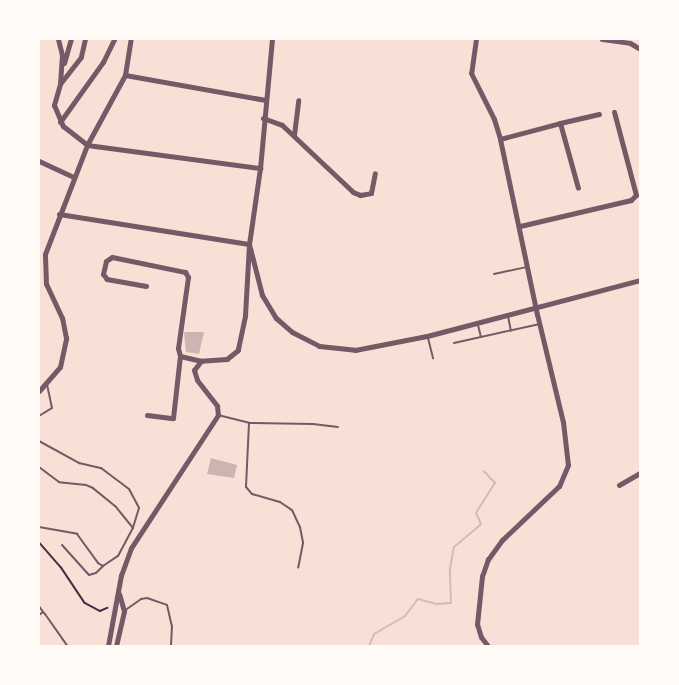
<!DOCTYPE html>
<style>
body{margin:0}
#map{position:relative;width:679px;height:685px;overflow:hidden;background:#f7e1d7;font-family:Helvetica,sans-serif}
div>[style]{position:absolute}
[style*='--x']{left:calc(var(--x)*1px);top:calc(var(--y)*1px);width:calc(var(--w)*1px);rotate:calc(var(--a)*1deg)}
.stream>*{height:2px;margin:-1px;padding:0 1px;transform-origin:1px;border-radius:1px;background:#dcb8b0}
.building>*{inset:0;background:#ccb4b1}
.path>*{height:1.5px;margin:-0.75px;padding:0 0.75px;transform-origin:0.75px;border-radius:0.75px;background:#4a2c40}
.service>*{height:2px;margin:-1px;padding:0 1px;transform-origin:1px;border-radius:1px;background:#755966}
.minor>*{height:5px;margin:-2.5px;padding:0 2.5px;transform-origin:2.5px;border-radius:2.5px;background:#755966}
span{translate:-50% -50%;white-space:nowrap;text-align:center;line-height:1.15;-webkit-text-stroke:4.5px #fffaf5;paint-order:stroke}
.frame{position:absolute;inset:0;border:40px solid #fffaf5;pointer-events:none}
</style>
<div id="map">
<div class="stream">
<div style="--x:369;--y:646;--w:13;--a:-67"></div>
<div style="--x:374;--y:634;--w:36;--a:-30"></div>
<div style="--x:405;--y:616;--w:21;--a:-53"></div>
<div style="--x:418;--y:599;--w:20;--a:15"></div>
<div style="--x:437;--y:604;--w:14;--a:-4"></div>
<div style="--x:451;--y:603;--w:34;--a:-92"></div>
<div style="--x:450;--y:569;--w:22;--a:-80"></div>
<div style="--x:454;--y:547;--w:35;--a:-40"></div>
<div style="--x:481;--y:524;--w:12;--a:-114"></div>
<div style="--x:476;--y:513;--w:36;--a:-58"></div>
<div style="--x:495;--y:483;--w:16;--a:-133"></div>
</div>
<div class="building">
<div style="clip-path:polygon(184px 332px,204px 332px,199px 354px,186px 352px)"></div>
<div style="clip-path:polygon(211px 458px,237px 465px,234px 478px,207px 474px)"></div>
</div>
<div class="path">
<div style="--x:39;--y:542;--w:33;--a:49"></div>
<div style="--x:61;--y:567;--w:43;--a:56.3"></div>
<div style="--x:85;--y:603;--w:17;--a:28"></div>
<div style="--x:100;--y:611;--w:8;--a:-23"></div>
</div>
<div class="service">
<div style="--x:494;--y:274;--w:33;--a:-12"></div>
<div style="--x:508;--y:316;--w:15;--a:79"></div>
<div style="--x:478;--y:325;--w:12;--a:76"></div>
<div style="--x:428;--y:338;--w:21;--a:76"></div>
<div style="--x:454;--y:343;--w:88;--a:-12.5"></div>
<div style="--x:218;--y:415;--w:32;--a:14"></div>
<div style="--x:249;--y:423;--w:64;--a:0.9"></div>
<div style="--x:313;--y:424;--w:25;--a:7"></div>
<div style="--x:39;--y:416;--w:15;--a:-32"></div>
<div style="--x:52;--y:408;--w:24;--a:-102"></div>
<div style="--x:249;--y:423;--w:64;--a:92.7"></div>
<div style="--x:246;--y:487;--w:9;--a:49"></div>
<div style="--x:252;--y:494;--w:29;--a:16"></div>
<div style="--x:280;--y:502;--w:14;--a:34"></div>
<div style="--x:292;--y:510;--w:19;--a:65"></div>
<div style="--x:300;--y:527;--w:16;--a:79"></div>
<div style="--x:303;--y:543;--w:25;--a:101"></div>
<div style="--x:39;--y:441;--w:46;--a:28.8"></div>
<div style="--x:79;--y:463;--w:23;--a:13"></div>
<div style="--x:101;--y:468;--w:35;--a:37"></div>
<div style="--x:129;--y:489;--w:21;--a:62"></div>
<div style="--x:139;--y:508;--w:21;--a:107"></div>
<div style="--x:133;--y:528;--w:28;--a:-129"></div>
<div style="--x:115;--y:506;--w:28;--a:-141"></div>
<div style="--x:93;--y:488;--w:8;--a:-157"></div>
<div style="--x:86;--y:485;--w:27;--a:-174"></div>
<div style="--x:59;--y:482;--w:25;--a:-143"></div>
<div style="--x:39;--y:527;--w:39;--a:10"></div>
<div style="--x:77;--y:534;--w:36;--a:54"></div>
<div style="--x:98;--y:563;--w:6;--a:31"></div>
<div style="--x:103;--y:566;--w:18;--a:-34"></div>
<div style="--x:118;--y:556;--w:32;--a:-62"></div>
<div style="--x:62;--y:545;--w:40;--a:48"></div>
<div style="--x:89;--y:575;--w:7;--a:-16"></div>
<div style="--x:96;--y:573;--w:10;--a:-45"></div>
<div style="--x:39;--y:606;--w:7;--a:56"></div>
<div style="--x:124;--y:611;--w:21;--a:-35"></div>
<div style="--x:141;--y:599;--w:6;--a:-9"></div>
<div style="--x:147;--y:598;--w:21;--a:19"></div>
<div style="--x:167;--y:605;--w:22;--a:77"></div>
<div style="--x:172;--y:626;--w:20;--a:93"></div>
<div style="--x:39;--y:615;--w:5;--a:-37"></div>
<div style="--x:43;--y:612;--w:3;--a:45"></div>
<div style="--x:45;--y:614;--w:39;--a:55"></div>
</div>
<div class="minor">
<div style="--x:58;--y:39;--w:16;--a:76"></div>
<div style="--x:62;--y:55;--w:29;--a:94"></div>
<div style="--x:85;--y:39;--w:18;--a:103"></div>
<div style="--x:81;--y:57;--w:34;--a:128"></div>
<div style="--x:60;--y:84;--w:22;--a:106"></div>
<div style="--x:54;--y:105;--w:23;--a:67"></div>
<div style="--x:63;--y:126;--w:31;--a:38"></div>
<div style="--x:87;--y:145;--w:175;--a:7.6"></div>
<div style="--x:272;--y:39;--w:130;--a:95.3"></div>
<div style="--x:260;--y:168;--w:77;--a:98.2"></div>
<div style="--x:249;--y:244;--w:53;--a:75.7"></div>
<div style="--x:262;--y:295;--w:27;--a:59"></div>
<div style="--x:276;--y:318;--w:21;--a:41"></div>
<div style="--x:292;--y:332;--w:30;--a:27"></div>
<div style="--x:319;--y:346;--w:36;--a:6"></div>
<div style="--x:355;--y:350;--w:73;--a:-11"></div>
<div style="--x:427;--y:336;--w:220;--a:-14.7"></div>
<div style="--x:476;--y:39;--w:34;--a:98"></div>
<div style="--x:471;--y:73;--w:51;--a:63.4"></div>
<div style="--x:494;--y:119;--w:21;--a:73"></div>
<div style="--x:500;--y:139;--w:179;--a:78.1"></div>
<div style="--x:537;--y:314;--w:111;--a:76.5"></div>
<div style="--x:563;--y:422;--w:43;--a:83.4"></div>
<div style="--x:568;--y:465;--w:23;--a:113"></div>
<div style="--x:559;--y:486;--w:79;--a:136.5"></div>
<div style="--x:502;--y:540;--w:24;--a:126"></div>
<div style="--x:488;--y:559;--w:18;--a:109"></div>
<div style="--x:482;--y:576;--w:48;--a:95.9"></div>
<div style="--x:477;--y:624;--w:14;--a:73"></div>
<div style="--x:481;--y:637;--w:11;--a:52"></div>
<div style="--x:602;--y:39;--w:28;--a:8"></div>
<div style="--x:630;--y:43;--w:12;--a:31"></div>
<div style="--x:64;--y:63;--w:25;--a:-74"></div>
<div style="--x:125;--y:75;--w:143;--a:10.1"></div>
<div style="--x:263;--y:118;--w:20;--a:20"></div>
<div style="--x:282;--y:125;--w:98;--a:43.3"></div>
<div style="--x:353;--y:192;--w:8;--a:23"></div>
<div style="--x:360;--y:195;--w:11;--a:-10"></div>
<div style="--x:371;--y:193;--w:20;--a:-79"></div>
<div style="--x:60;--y:122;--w:74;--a:-54.4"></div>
<div style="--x:103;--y:62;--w:25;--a:-64"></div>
<div style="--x:560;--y:123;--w:40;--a:-13"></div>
<div style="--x:294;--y:135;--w:35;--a:-83"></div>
<div style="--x:500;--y:139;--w:62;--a:-14.9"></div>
<div style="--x:560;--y:123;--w:67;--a:74.5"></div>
<div style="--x:39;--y:161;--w:38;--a:25"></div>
<div style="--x:59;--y:214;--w:192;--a:9"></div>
<div style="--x:249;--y:244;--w:72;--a:93.2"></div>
<div style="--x:245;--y:316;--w:35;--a:102"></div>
<div style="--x:238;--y:350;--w:14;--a:141"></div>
<div style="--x:227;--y:359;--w:26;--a:176"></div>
<div style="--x:201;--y:361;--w:11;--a:128"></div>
<div style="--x:194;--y:370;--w:10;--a:73"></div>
<div style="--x:197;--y:380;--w:33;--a:52"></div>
<div style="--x:217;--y:406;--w:9;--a:84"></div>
<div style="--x:218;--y:415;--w:159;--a:123.2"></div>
<div style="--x:131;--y:548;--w:29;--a:110"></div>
<div style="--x:121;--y:575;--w:72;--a:100.4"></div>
<div style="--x:520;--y:226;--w:114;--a:-13.2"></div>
<div style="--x:631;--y:200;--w:7;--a:-45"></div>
<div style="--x:636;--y:195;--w:86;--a:-104.8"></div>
<div style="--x:146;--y:286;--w:40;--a:-170"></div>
<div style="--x:107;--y:279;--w:6;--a:-129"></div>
<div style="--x:103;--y:274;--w:13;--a:-77"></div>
<div style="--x:106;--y:261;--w:7;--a:-34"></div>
<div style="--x:112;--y:257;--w:75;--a:11.6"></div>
<div style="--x:185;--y:272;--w:6;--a:59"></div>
<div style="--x:188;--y:277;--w:72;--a:98"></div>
<div style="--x:178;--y:348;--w:8;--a:76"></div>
<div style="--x:180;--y:356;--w:22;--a:13"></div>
<div style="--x:39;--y:391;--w:32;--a:-49"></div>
<div style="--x:60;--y:367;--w:30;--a:-78"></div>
<div style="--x:66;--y:338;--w:20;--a:-101"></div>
<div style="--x:62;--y:318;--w:38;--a:-115"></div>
<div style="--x:46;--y:284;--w:30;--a:-92"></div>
<div style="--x:45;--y:254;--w:117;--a:-68.9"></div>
<div style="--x:87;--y:145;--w:80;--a:-61.5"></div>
<div style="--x:125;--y:75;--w:36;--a:-81"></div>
<div style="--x:147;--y:415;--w:26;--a:7"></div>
<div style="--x:173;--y:418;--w:62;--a:-83.6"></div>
<div style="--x:619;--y:485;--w:24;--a:-30"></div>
<div style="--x:116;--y:646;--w:36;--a:-77"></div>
<div style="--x:124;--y:611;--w:18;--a:-106"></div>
</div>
<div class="frame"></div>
</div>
